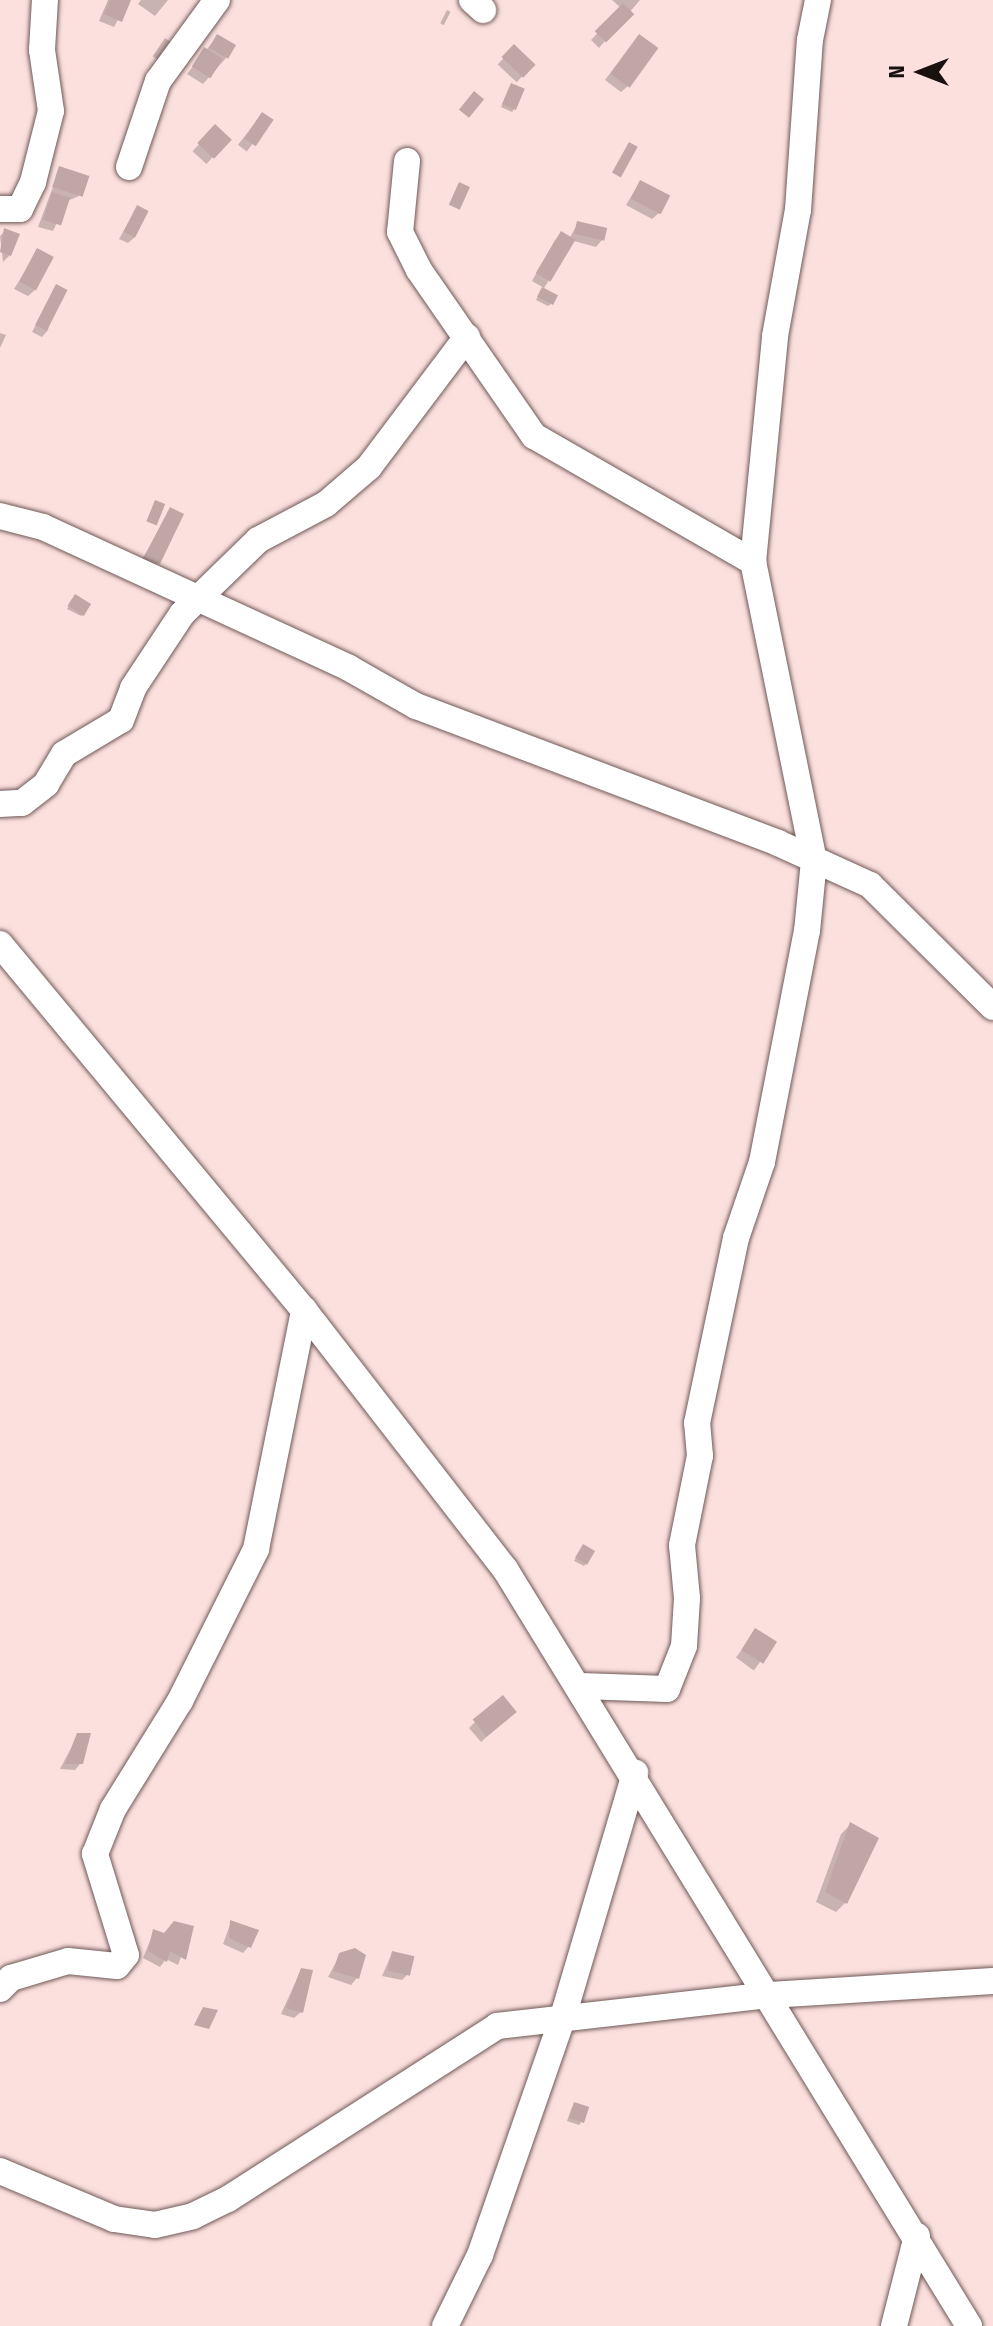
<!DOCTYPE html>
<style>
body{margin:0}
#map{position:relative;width:993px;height:2326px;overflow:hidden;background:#fbe0de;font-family:"Fira Sans Condensed",sans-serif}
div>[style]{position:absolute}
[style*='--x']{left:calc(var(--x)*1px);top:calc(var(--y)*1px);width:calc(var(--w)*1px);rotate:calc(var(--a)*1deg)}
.shadow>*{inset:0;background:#0003;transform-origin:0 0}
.building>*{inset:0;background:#c0a7a5;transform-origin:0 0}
.roads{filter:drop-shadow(0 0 2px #6f5957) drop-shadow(0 0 2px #6f5957)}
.minor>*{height:26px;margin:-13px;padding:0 13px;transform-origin:13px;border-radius:13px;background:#fff}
span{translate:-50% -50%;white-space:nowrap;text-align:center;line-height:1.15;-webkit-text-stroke:6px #fbe0de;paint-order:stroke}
.north{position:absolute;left:881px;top:32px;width:80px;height:80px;-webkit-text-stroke:6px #fbe0de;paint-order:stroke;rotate:270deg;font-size:22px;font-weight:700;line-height:32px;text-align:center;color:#191010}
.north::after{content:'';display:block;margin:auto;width:28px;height:36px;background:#191010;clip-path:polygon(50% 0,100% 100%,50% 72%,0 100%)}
</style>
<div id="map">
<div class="shadow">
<div style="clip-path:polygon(108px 0,129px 0,114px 27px,99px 21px)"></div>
<div style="clip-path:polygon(141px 0,168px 0,155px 16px,138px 4px)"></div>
<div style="clip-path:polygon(612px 0,640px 0,599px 48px,591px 40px,621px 8px)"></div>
<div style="left:447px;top:10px;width:4px;height:15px;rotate:27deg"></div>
<div style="left:165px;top:38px;width:14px;height:22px;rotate:34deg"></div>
<div style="clip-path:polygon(215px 39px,226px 58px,203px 84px,187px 74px)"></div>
<div style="clip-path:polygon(633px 43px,628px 86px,621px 92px,605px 80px)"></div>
<div style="left:514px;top:47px;width:26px;height:24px;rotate:43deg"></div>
<div style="clip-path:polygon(509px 88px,514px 109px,512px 112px,501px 107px)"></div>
<div style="left:262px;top:114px;width:11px;height:39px;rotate:38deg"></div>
<div style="left:215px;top:127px;width:19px;height:33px;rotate:43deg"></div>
<div style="clip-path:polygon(60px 168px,79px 196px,67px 201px,53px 231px,38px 227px)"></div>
<div style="clip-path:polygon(640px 182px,659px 213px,652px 219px,626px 205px)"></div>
<div style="clip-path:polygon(137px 208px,135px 237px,128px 243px,119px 239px)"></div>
<div style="clip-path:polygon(578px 223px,602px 240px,596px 247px,574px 241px,544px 288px,532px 281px,555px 240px,562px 234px,569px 239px)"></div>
<div style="clip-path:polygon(5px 231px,10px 255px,3px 262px,0 236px)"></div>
<div style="clip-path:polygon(38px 251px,35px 290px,28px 296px,14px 289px)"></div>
<div style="clip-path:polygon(56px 287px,48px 330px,42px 337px,32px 332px)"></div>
<div style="clip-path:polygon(540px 292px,551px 304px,548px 306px,536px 300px)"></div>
<div style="clip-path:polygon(0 333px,6px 335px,0 348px)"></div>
<div style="clip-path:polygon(171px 510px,158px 563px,152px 570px,138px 566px)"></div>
<div style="clip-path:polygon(72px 599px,84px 614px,81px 616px,67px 609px)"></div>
<div style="clip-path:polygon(581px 1549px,586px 1564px,584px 1566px,574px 1561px)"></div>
<div style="left:756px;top:1630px;width:22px;height:34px;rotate:36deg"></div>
<div style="clip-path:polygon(508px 1718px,481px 1742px,469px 1728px,475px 1722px)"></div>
<div style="clip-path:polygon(78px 1735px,81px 1763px,75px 1770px,60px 1769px)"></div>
<div style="clip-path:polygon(851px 1824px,846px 1902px,836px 1912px,816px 1902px,841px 1834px)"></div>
<div style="clip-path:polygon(231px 1922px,249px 1946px,243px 1953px,223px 1944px)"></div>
<div style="clip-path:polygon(192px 1928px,178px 1965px,166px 1959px,160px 1967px,143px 1958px,154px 1931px,163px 1935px)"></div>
<div style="clip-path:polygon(392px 1953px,408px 1974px,402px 1980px,382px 1976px)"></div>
<div style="clip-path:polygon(340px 1955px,357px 1978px,351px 1985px,328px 1977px)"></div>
<div style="clip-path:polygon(301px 1970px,301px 2012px,294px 2018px,281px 2014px)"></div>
<div style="clip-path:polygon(572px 2107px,581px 2123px,579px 2125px,567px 2121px)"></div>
</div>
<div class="building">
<div style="clip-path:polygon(110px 0,131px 0,122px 22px,104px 14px)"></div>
<div style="left:623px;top:3px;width:16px;height:40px;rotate:45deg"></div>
<div style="left:217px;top:34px;width:22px;height:16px;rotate:30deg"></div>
<div style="left:639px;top:34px;width:24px;height:49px;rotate:36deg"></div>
<div style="left:514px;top:44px;width:30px;height:18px;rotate:44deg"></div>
<div style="left:204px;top:47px;width:22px;height:23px;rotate:32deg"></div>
<div style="left:511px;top:83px;width:15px;height:23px;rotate:23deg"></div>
<div style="left:474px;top:91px;width:13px;height:24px;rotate:39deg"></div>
<div style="left:262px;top:112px;width:14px;height:32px;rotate:34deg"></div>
<div style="left:215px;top:124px;width:23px;height:26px;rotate:43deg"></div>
<div style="left:629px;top:142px;width:10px;height:35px;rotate:29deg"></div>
<div style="left:59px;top:166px;width:32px;height:22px;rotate:18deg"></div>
<div style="left:640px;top:180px;width:34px;height:21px;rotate:27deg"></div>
<div style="left:459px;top:182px;width:12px;height:25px;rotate:24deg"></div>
<div style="left:52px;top:192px;width:19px;height:29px;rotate:18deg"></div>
<div style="left:137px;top:205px;width:13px;height:30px;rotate:27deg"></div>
<div style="left:577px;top:221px;width:31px;height:13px;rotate:13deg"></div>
<div style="clip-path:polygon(4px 228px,20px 234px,11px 256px,0 252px)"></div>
<div style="left:561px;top:231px;width:17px;height:49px;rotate:31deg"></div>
<div style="left:37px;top:248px;width:19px;height:38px;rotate:28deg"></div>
<div style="left:56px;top:284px;width:13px;height:46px;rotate:27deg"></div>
<div style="left:542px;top:287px;width:18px;height:11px;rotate:27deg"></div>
<div style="left:155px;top:500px;width:11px;height:23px;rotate:22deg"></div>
<div style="clip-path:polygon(170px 507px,184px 514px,160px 564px,143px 559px)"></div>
<div style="left:75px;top:594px;width:19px;height:14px;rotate:32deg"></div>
<div style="left:583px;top:1544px;width:14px;height:16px;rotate:30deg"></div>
<div style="left:755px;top:1628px;width:26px;height:26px;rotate:32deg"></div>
<div style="left:503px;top:1695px;width:22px;height:39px;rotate:51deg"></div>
<div style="clip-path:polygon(77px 1733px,91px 1733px,83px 1764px,65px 1764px)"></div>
<div style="clip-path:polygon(850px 1822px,879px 1838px,847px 1904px,825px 1892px)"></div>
<div style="clip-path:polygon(230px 1920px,259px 1930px,251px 1948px,229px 1938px)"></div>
<div style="clip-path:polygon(174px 1921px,194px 1926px,186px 1960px,170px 1951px,167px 1962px,148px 1951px,153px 1929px,164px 1933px)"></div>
<div style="clip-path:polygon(355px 1948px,366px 1955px,359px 1979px,333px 1971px,339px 1953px)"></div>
<div style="left:392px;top:1951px;width:23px;height:20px;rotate:13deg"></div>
<div style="clip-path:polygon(301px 1968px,313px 1970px,303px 2013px,286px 2008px)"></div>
<div style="clip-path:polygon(203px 2007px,218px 2010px,209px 2029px,194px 2025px)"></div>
<div style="left:574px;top:2102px;width:16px;height:17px;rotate:18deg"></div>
</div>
<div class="roads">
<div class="minor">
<div style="--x:472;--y:0;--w:15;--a:42"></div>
<div style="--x:407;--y:161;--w:71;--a:95.6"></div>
<div style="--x:400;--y:232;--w:42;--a:63.4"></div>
<div style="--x:419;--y:270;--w:202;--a:55.3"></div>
<div style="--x:534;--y:436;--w:253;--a:29.9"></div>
<div style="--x:129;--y:167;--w:91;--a:-71.4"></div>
<div style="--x:158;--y:81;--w:100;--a:-53.9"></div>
<div style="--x:0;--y:209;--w:20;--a:0"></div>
<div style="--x:20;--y:209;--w:30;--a:-64"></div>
<div style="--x:33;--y:182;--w:73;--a:-75.8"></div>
<div style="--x:51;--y:111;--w:62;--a:-98.4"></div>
<div style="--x:42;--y:50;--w:50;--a:-86.6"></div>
<div style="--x:0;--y:516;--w:44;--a:14.3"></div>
<div style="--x:43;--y:527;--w:337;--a:24.7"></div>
<div style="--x:349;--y:668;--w:77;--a:29.6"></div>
<div style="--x:416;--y:706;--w:387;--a:20.7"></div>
<div style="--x:778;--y:843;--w:101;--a:24.5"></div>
<div style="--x:870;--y:885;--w:173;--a:44.8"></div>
<div style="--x:0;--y:804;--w:22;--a:-3"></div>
<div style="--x:22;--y:803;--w:31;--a:-38"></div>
<div style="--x:46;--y:784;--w:35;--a:-59"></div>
<div style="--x:64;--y:754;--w:66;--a:-30.8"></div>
<div style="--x:121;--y:720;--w:34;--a:-69"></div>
<div style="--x:133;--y:688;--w:89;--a:-56.5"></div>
<div style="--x:182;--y:614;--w:106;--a:-44.2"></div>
<div style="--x:258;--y:540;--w:77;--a:-27.9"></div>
<div style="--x:326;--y:504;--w:57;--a:-40.7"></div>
<div style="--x:369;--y:467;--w:163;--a:-53"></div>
<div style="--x:0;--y:944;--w:476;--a:50.3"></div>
<div style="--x:304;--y:1310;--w:328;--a:52.2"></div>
<div style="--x:505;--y:1569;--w:888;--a:58.49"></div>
<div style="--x:581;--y:1686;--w:86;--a:2"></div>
<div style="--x:667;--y:1689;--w:46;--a:-68.4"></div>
<div style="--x:684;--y:1646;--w:48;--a:-86.4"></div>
<div style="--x:687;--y:1598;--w:53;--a:-95.4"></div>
<div style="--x:682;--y:1545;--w:91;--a:-78.6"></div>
<div style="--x:700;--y:1456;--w:33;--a:-95"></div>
<div style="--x:697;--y:1423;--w:189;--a:-78.1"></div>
<div style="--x:736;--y:1238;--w:80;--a:-71.1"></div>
<div style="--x:762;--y:1162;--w:235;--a:-79"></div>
<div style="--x:807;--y:931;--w:70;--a:-84.3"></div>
<div style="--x:814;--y:861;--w:305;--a:-101.5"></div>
<div style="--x:753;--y:562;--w:227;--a:-84.4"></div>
<div style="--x:775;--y:336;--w:128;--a:-79.7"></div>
<div style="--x:798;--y:210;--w:170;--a:-86"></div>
<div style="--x:810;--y:40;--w:41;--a:-78.7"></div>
<div style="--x:0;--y:1989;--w:16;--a:-45"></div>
<div style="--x:11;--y:1978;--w:59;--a:-16.6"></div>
<div style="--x:68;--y:1961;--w:49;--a:5.8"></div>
<div style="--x:117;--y:1966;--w:14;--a:-51"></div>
<div style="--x:126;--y:1955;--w:106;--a:-107.1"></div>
<div style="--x:95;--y:1854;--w:48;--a:-68.2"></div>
<div style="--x:113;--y:1809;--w:127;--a:-58.2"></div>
<div style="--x:180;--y:1701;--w:170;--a:-63.4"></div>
<div style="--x:256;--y:1549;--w:244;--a:-78.6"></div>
<div style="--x:0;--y:2171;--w:124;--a:22.8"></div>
<div style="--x:114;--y:2219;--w:41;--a:8.3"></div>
<div style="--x:155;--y:2225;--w:39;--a:-13"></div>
<div style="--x:193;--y:2216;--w:39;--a:-26"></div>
<div style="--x:228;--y:2199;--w:320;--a:-32.7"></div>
<div style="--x:497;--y:2026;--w:275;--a:-6.5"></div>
<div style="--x:770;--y:1995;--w:223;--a:-3.6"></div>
<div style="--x:445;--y:2326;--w:79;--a:-63.8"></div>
<div style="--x:480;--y:2255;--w:249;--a:-70.8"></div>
<div style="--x:562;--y:2020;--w:258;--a:-73.5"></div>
<div style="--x:894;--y:2326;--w:93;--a:-75.7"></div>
</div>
</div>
<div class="north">N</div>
</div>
